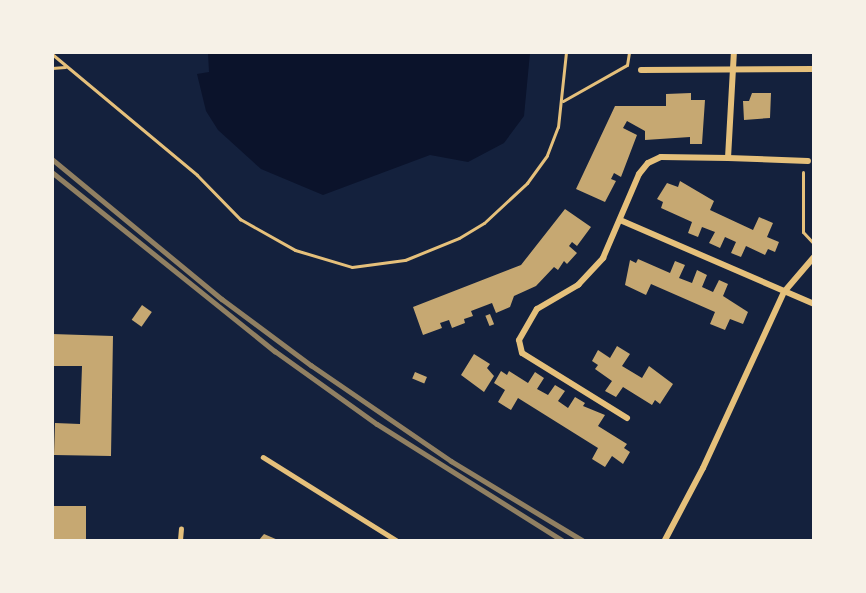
<!DOCTYPE html>
<style>
body{margin:0}
#map{position:relative;width:866px;height:593px;overflow:hidden;background:#14213d;font-family:Raleway,sans-serif}
div>[style]{position:absolute}
[style*='--x']{left:calc(var(--x)*1px);top:calc(var(--y)*1px);width:calc(var(--w)*1px);rotate:calc(var(--a)*1deg)}
.water>*{inset:0;background:#0b132b}
.building>*{inset:0;background:#c6a872;transform-origin:0 0}
.path>*{height:3px;margin:-1.5px;padding:0 1.5px;transform-origin:1.5px;border-radius:1.5px;background:#e5c07b}
.service>*{height:4.5px;margin:-2.25px;padding:0 2.25px;transform-origin:2.25px;border-radius:2.25px;background:#e5c07b}
.minor>*{height:6px;margin:-3px;padding:0 3px;transform-origin:3px;border-radius:3px;background:#e5c07b}
.rail>*{height:4.5px;margin:-2.25px;padding:0 2.25px;transform-origin:2.25px;border-radius:2.25px;background:#918062}
span{translate:-50% -50%;white-space:nowrap;text-align:center;line-height:1.15;-webkit-text-stroke:4.5px #f6f1e7;paint-order:stroke}
.frame{position:absolute;inset:0;border:54px solid #f6f1e7;pointer-events:none}
</style>
<div id="map">
<div class="water">
<div style="clip-path:polygon(208px 53px,530px 53px,524px 116px,504px 143px,468px 162px,430px 155px,323px 195px,261px 169px,218px 130px,206px 111px,197px 74px,209px 72px)"></div>
</div>
<div class="building">
<div style="clip-path:polygon(691px 93px,691px 100px,705px 100px,702px 144px,690px 144px,690px 137px,645px 140px,645px 131px,627px 121px,623px 128px,637px 135px,621px 177px,614px 173px,611px 179px,616px 181px,605px 202px,576px 189px,615px 106px,666px 106px,666px 94px)"></div>
<div style="clip-path:polygon(752px 93px,771px 93px,770px 118px,744px 120px,743px 101px,749px 101px)"></div>
<div style="clip-path:polygon(680px 181px,714px 201px,710px 210px,753px 230px,759px 217px,773px 223px,767px 237px,779px 242px,775px 252px,768px 249px,765px 255px,746px 246px,741px 257px,731px 253px,736px 242px,725px 237px,720px 248px,709px 243px,715px 232px,702px 227px,698px 237px,688px 233px,692px 222px,661px 208px,663px 202px,657px 199px,667px 183px,678px 187px)"></div>
<div style="clip-path:polygon(565px 209px,591px 227px,577px 246px,572px 242px,569px 246px,577px 253px,567px 264px,564px 261px,558px 270px,554px 267px,536px 286px,514px 296px,510px 307px,496px 313px,492px 303px,471px 311px,473px 316px,464px 319px,465px 323px,452px 328px,449px 320px,440px 323px,442px 328px,423px 335px,413px 307px,521px 265px)"></div>
<div style="clip-path:polygon(638px 259px,670px 273px,675px 261px,685px 265px,679px 278px,692px 283px,697px 270px,707px 275px,702px 287px,713px 292px,719px 280px,728px 284px,723px 296px,748px 312px,743px 324px,730px 319px,725px 330px,710px 324px,715px 312px,651px 284px,646px 295px,625px 285px,630px 260px,636px 263px)"></div>
<div style="left:142px;top:305px;width:12px;height:18px;rotate:35deg"></div>
<div style="left:490px;top:314px;width:11px;height:5px;rotate:68deg"></div>
<div style="clip-path:polygon(52px 334px,113px 336px,111px 456px,54px 455px,55px 423px,80px 424px,82px 366px,52px 366px)"></div>
<div style="clip-path:polygon(617px 346px,630px 354px,622px 366px,642px 378px,649px 366px,673px 384px,660px 404px,655px 400px,652px 405px,623px 387px,616px 397px,605px 391px,612px 381px,595px 369px,598px 365px,592px 361px,598px 350px,610px 358px)"></div>
<div style="clip-path:polygon(474px 354px,490px 364px,487px 368px,494px 376px,484px 392px,461px 375px)"></div>
<div style="clip-path:polygon(501px 371px,507px 375px,509px 371px,528px 383px,535px 372px,544px 378px,537px 389px,548px 395px,555px 385px,565px 391px,558px 401px,568px 408px,575px 397px,585px 403px,583px 406px,605px 415px,598px 426px,627px 444px,624px 448px,630px 452px,623px 464px,612px 456px,605px 467px,592px 459px,598px 448px,518px 398px,511px 410px,498px 402px,505px 390px,494px 383px)"></div>
<div style="left:415px;top:372px;width:13px;height:7px;rotate:23deg"></div>
<div style="left:52px;top:506px;width:34px;height:34px"></div>
<div style="clip-path:polygon(264px 534px,278px 540px,259px 540px)"></div>
</div>
<div class="path">
<div style="--x:52;--y:54;--w:189;--a:39.8"></div>
<div style="--x:197;--y:175;--w:62;--a:45.7"></div>
<div style="--x:240;--y:219;--w:63;--a:29.4"></div>
<div style="--x:295;--y:250;--w:59;--a:16.6"></div>
<div style="--x:352;--y:267;--w:53;--a:-7.5"></div>
<div style="--x:405;--y:260;--w:58;--a:-22.2"></div>
<div style="--x:459;--y:238;--w:29;--a:-31"></div>
<div style="--x:484;--y:223;--w:59;--a:-42.9"></div>
<div style="--x:527;--y:183;--w:34;--a:-54"></div>
<div style="--x:547;--y:155;--w:30;--a:-69"></div>
<div style="--x:558;--y:127;--w:75;--a:-83.9"></div>
<div style="--x:52;--y:68;--w:13;--a:-4"></div>
<div style="--x:563;--y:101;--w:73;--a:-29.4"></div>
<div style="--x:627;--y:65;--w:13;--a:-81"></div>
<div style="--x:803;--y:172;--w:60;--a:90"></div>
<div style="--x:803;--y:232;--w:16;--a:47"></div>
</div>
<div class="service">
<div style="--x:263;--y:457;--w:157;--a:32"></div>
<div style="--x:180;--y:540;--w:11;--a:-85"></div>
</div>
<div class="minor">
<div style="--x:641;--y:70;--w:173;--a:-0.3"></div>
<div style="--x:728;--y:158;--w:80;--a:2.1"></div>
<div style="--x:620;--y:220;--w:211;--a:23.4"></div>
<div style="--x:627;--y:418;--w:123;--a:-148.2"></div>
<div style="--x:522;--y:353;--w:13;--a:-103"></div>
<div style="--x:519;--y:340;--w:36;--a:-60"></div>
<div style="--x:537;--y:309;--w:48;--a:-30.3"></div>
<div style="--x:578;--y:285;--w:37;--a:-47"></div>
<div style="--x:603;--y:258;--w:91;--a:-66.8"></div>
<div style="--x:639;--y:174;--w:14;--a:-51"></div>
<div style="--x:648;--y:163;--w:14;--a:-25"></div>
<div style="--x:661;--y:157;--w:67;--a:0.9"></div>
<div style="--x:728;--y:158;--w:106;--a:-86.8"></div>
<div style="--x:665;--y:540;--w:81;--a:-62.2"></div>
<div style="--x:703;--y:468;--w:194;--a:-65.3"></div>
<div style="--x:784;--y:292;--w:46;--a:-49.4"></div>
</div>
<div class="rail">
<div style="--x:52;--y:159;--w:220;--a:39.5"></div>
<div style="--x:222;--y:299;--w:111;--a:36.6"></div>
<div style="--x:311;--y:365;--w:170;--a:34.4"></div>
<div style="--x:451;--y:461;--w:153;--a:31.1"></div>
<div style="--x:52;--y:172;--w:286;--a:38.8"></div>
<div style="--x:275;--y:351;--w:125;--a:35.6"></div>
<div style="--x:377;--y:424;--w:218;--a:32.1"></div>
</div>
<div class="frame"></div>
</div>
